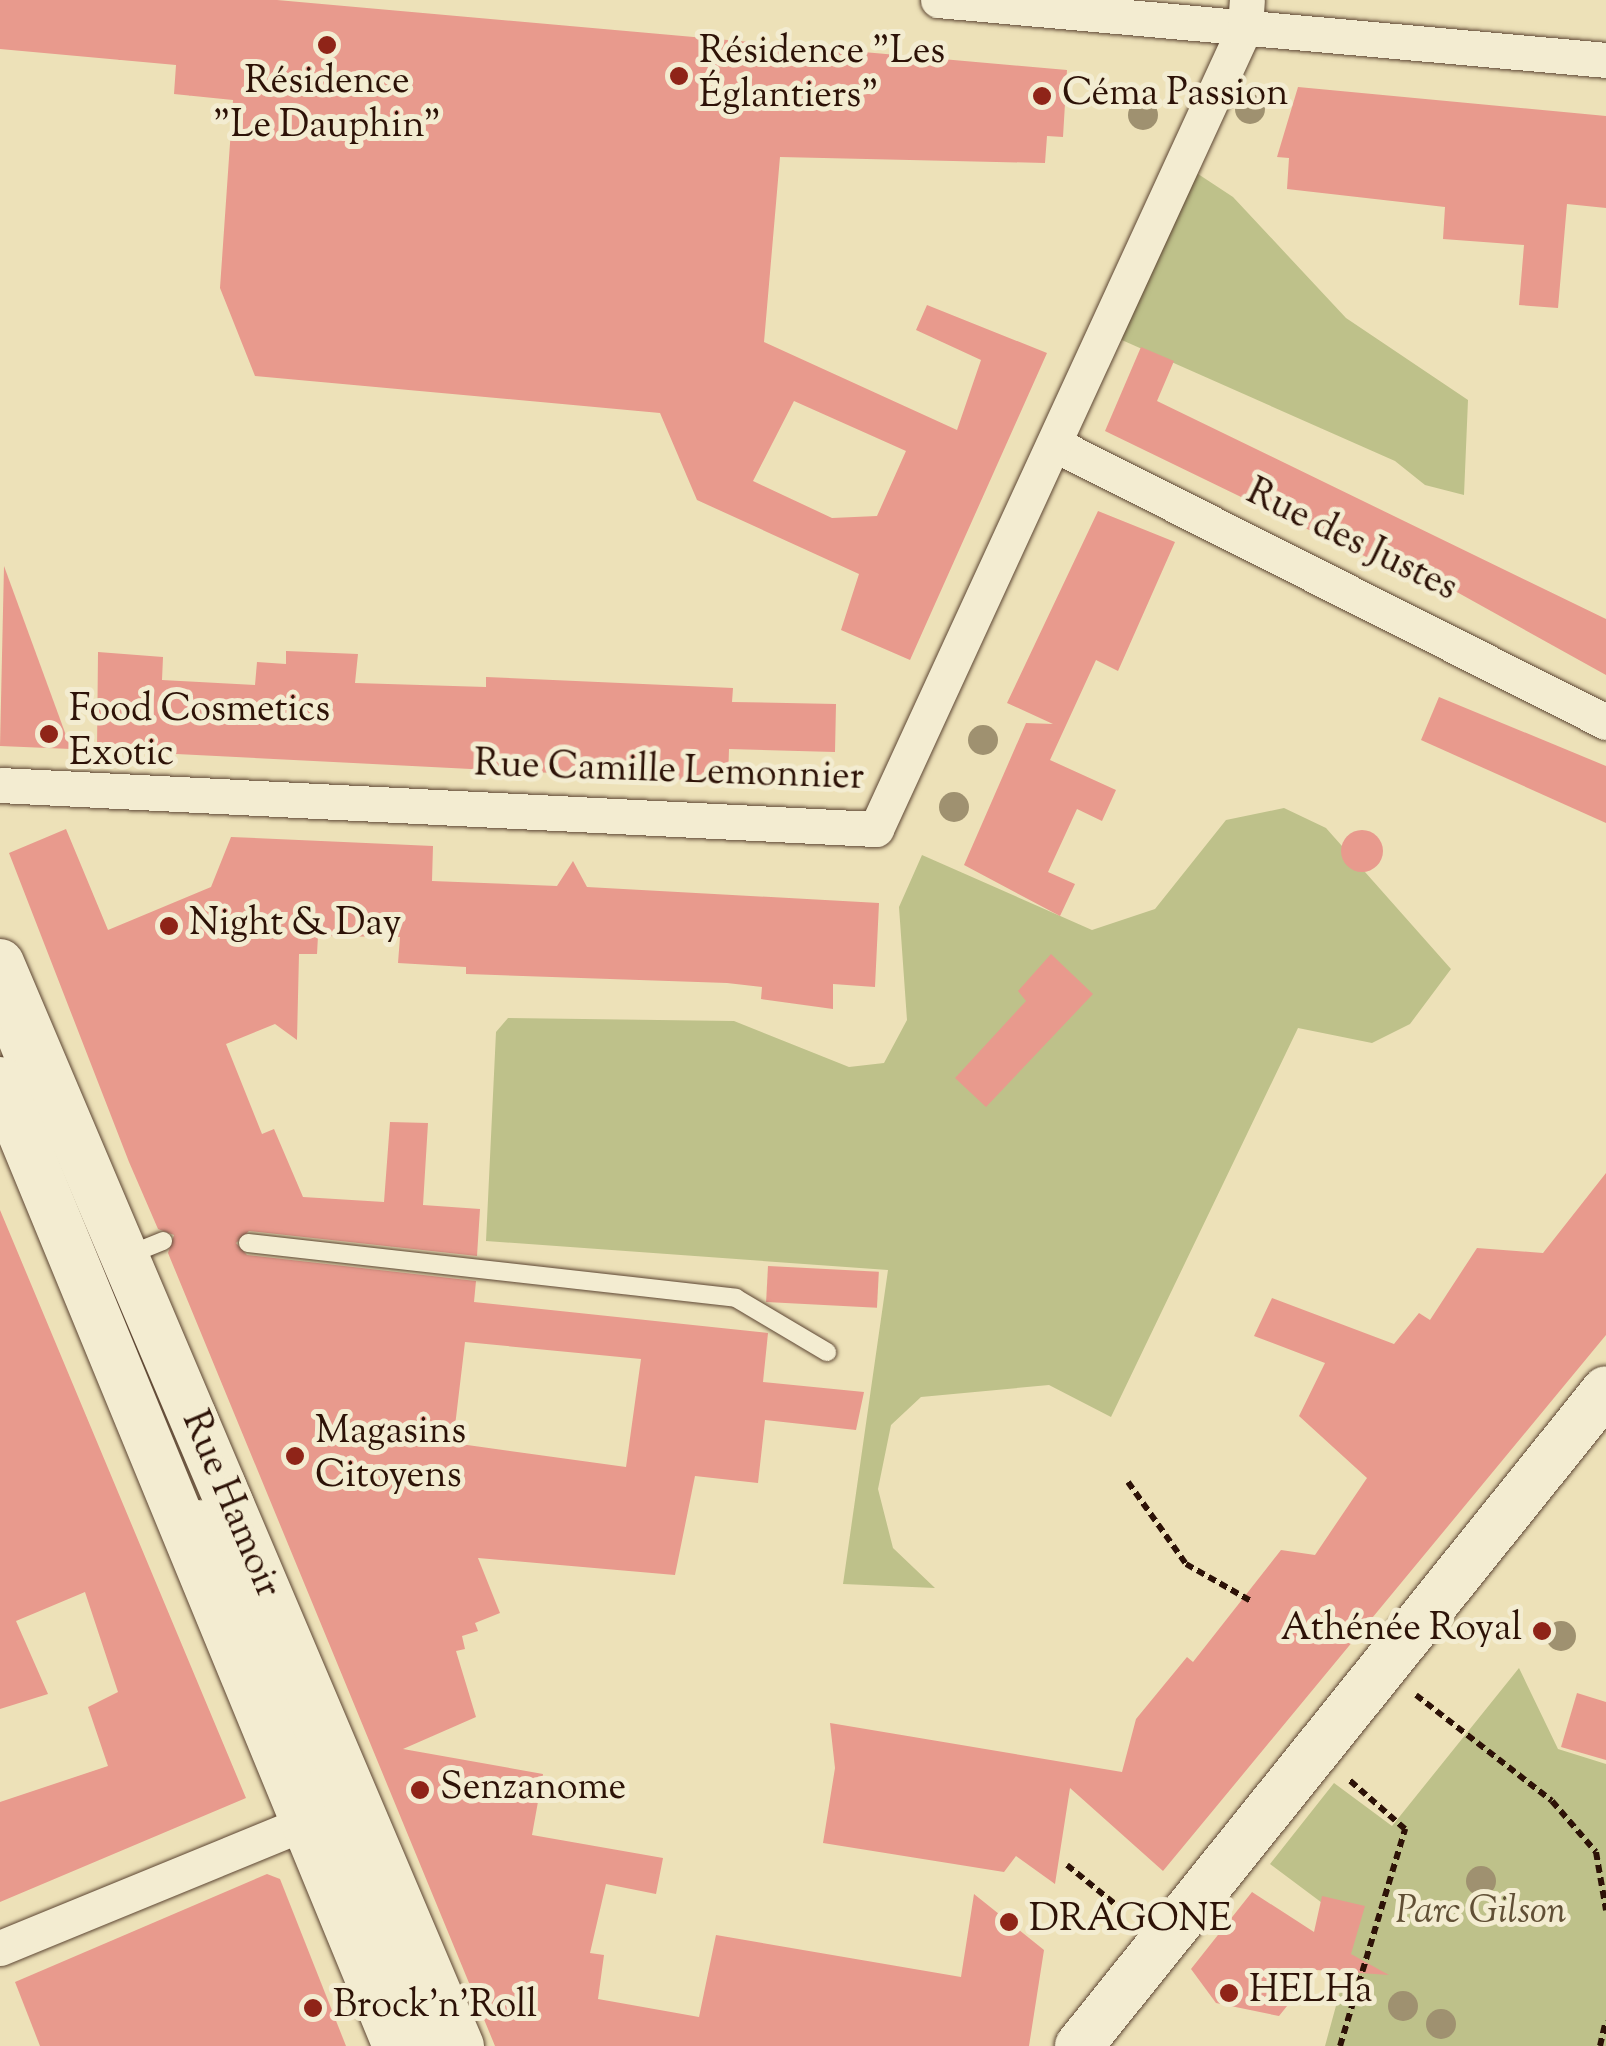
<!DOCTYPE html>
<meta charset="utf-8">
<style>
body{margin:0}
#map{position:relative;width:1606px;height:2046px;overflow:hidden;background:#ede1b8;font-family:"Sorts Mill Goudy",serif}
div>[style]{position:absolute}
[style*='--x']{left:calc(var(--x)*1px);top:calc(var(--y)*1px);width:calc(var(--w)*1px);rotate:calc(var(--a)*1deg)}
.green>*{inset:0;background:#bec18a}
.building>*{inset:0;background:#e89a8d;transform-origin:0 0}
.round{border-radius:50%}
.path>*{height:6px;margin-top:-3px;transform-origin:0;background:repeating-linear-gradient(90deg,#2d1207 0 8px,transparent 0 13px)}
.roads{filter:drop-shadow(0 0 2px #5d4633) drop-shadow(0 0 2px #5d4633)}
.lane>*{height:18px;margin:-9px;padding:0 9px;transform-origin:9px;border-radius:9px;background:#f3ecd1}
.street>*{height:35px;margin:-17.5px;padding:0 17.5px;transform-origin:17.5px;border-radius:17.5px;background:#f3ecd1}
.secondary>*{height:48px;margin:-24px;padding:0 24px;transform-origin:24px;border-radius:24px;background:#f3ecd1}
.trees>*{width:30px;height:30px;margin:-15px;border-radius:50%;background:#9f9170}
.dots>*{width:28px;height:28px;translate:-50% -50%;box-sizing:border-box;border:5px solid #f3ecd1;border-radius:50%}
span{translate:-50% -50%;white-space:nowrap;text-align:center;line-height:1.15;-webkit-text-stroke:10px #f3ecd1;paint-order:stroke}
.poi-label{font-size:38px;color:#2d1207}
.left{translate:0 -50%;text-align:left}
.right{translate:-100% -50%;text-align:right}
.street-label{font-size:38px;color:#2d1207}
.park-label{font-size:38px;color:#604f35;font-style:italic}
</style>
<div id="map">
<div class="green">
<div style="clip-path:polygon(1192px 170px,1233px 197px,1346px 318px,1468px 400px,1464px 495px,1425px 485px,1395px 461px,1115px 337px)"></div>
<div style="clip-path:polygon(1284px 808px,1326px 828px,1451px 969px,1410px 1024px,1372px 1043px,1298px 1028px,1111px 1417px,1049px 1385px,921px 1397px,891px 1425px,878px 1489px,893px 1548px,935px 1588px,843px 1584px,888px 1270px,486px 1241px,496px 1032px,508px 1018px,734px 1021px,849px 1067px,884px 1063px,907px 1020px,899px 907px,922px 855px,1092px 930px,1155px 909px,1226px 820px)"></div>
<div style="clip-path:polygon(1519px 1668px,1558px 1749px,1606px 1764px,1606px 2046px,1325px 2046px,1357px 1929px,1270px 1864px,1334px 1783px,1392px 1826px)"></div>
</div>
<div class="building">
<div style="clip-path:polygon(evenodd,0 0,277px 0,1067px 70px,1063px 137px,1047px 136px,1045px 163px,780px 157px,764px 342px,957px 430px,981px 360px,916px 330px,927px 305px,1047px 353px,910px 660px,841px 630px,859px 574px,697px 500px,660px 413px,255px 376px,220px 288px,233px 100px,174px 94px,176px 65px,0 49px,0 0,794px 401px,906px 451px,877px 516px,832px 518px,753px 481px,794px 401px)"></div>
<div style="clip-path:polygon(1298px 87px,1606px 116px,1606px 208px,1567px 204px,1558px 308px,1519px 305px,1524px 245px,1443px 239px,1445px 207px,1287px 189px,1289px 158px,1277px 157px)"></div>
<div style="clip-path:polygon(1141px 347px,1174px 361px,1157px 401px,1606px 619px,1606px 675px,1428px 576px,1424px 583px,1338px 544px,1105px 431px)"></div>
<div style="clip-path:polygon(1098px 511px,1175px 542px,1118px 671px,1096px 660px,1050px 760px,1116px 790px,1102px 821px,1077px 809px,1048px 872px,1075px 884px,1060px 916px,964px 865px,1026px 723px,1053px 724px,1007px 703px)"></div>
<div style="clip-path:polygon(4px 566px,71px 749px,0 746px)"></div>
<div style="clip-path:polygon(286px 651px,358px 654px,355px 683px,486px 687px,486px 677px,733px 688px,732px 702px,836px 704px,835px 752px,729px 749px,728px 782px,97px 750px,98px 652px,163px 657px,162px 680px,255px 685px,257px 662px,286px 664px)"></div>
<div style="clip-path:polygon(1439px 697px,1606px 766px,1606px 823px,1421px 740px)"></div>
<div style="clip-path:polygon(evenodd,66px 829px,108px 930px,211px 887px,231px 837px,433px 846px,432px 881px,557px 886px,573px 861px,587px 887px,879px 903px,875px 987px,833px 984px,833px 1009px,761px 999px,762px 987px,727px 983px,466px 974px,466px 967px,398px 963px,400px 937px,318px 936px,317px 954px,299px 954px,297px 1040px,275px 1024px,226px 1044px,262px 1134px,274px 1129px,303px 1197px,384px 1202px,390px 1122px,428px 1123px,423px 1205px,480px 1209px,477px 1256px,249px 1231px,236px 1243px,247px 1255px,476px 1281px,474px 1302px,768px 1333px,763px 1382px,864px 1392px,856px 1430px,765px 1420px,758px 1483px,695px 1476px,675px 1575px,478px 1558px,500px 1613px,475px 1623px,478px 1631px,462px 1636px,465px 1649px,456px 1651px,476px 1717px,403px 1749px,543px 1774px,532px 1835px,663px 1858px,656px 1894px,606px 1884px,590px 1953px,604px 1955px,598px 1999px,699px 2017px,716px 1935px,961px 1977px,974px 1894px,1044px 1950px,1029px 2046px,495px 2046px,168px 1253px,174px 1235px,158px 1229px,129px 1162px,9px 853px,66px 829px,465px 1342px,641px 1359px,626px 1467px,453px 1443px,465px 1342px)"></div>
<div class="round" style="left:1341px;top:830px;width:42px;height:42px"></div>
<div style="clip-path:polygon(1051px 954px,1093px 994px,986px 1107px,955px 1078px,1026px 1001px,1018px 991px)"></div>
<div style="clip-path:polygon(1606px 1173px,1606px 1335px,1163px 1871px,1070px 1788px,1055px 1884px,1016px 1856px,1004px 1872px,823px 1843px,835px 1768px,830px 1723px,1122px 1772px,1136px 1719px,1187px 1657px,1193px 1662px,1281px 1550px,1315px 1555px,1367px 1478px,1299px 1416px,1325px 1363px,1254px 1336px,1272px 1298px,1394px 1344px,1419px 1313px,1430px 1320px,1477px 1248px,1543px 1253px)"></div>
<div style="clip-path:polygon(0 1210px,246px 1798px,0 1902px,0 1802px,108px 1766px,88px 1707px,118px 1692px,85px 1592px,16px 1621px,48px 1694px,0 1709px)"></div>
<div style="left:768px;top:1266px;width:111px;height:36px;rotate:3deg"></div>
<div style="clip-path:polygon(1577px 1693px,1606px 1702px,1606px 1760px,1561px 1747px)"></div>
<div style="clip-path:polygon(267px 1874px,280px 1879px,346px 2046px,40px 2046px,15px 1982px)"></div>
<div style="clip-path:polygon(1252px 1892px,1314px 1932px,1322px 1896px,1365px 1906px,1351px 1954px,1389px 1975px,1316px 1970px,1279px 2016px,1216px 2003px,1191px 1969px)"></div>
</div>
<div class="path">
<div style="--x:1128;--y:1482;--w:100;--a:54.7"></div>
<div style="--x:1186;--y:1564;--w:75;--a:29.6"></div>
<div style="--x:1416;--y:1695;--w:172;--a:37.9"></div>
<div style="--x:1552;--y:1801;--w:67;--a:49.2"></div>
<div style="--x:1596;--y:1852;--w:59;--a:80.2"></div>
<div style="--x:1067;--y:1865;--w:77;--a:39.2"></div>
<div style="--x:1340;--y:2046;--w:227;--a:-73.3"></div>
<div style="--x:1405;--y:1829;--w:76;--a:-138.7"></div>
<div style="--x:1600;--y:2046;--w:26;--a:-77"></div>
</div>
<div class="roads">
<div class="lane">
<div style="--x:0;--y:1024;--w:65;--a:68.2"></div>
<div style="--x:248;--y:1243;--w:491;--a:6.4"></div>
<div style="--x:736;--y:1298;--w:106;--a:30.7"></div>
<div style="--x:126;--y:1256;--w:40;--a:-22"></div>
<div style="--x:201;--y:1509;--w:584;--a:66.9"></div>
</div>
<div class="street">
<div style="--x:938;--y:0;--w:671;--a:5.13"></div>
<div style="--x:1054;--y:444;--w:618;--a:26.73"></div>
<div style="--x:0;--y:785;--w:877;--a:2.88"></div>
<div style="--x:876;--y:829;--w:883;--a:-65.29"></div>
<div style="--x:1245;--y:27;--w:27;--a:-86"></div>
<div style="--x:0;--y:1948;--w:327;--a:-22.3"></div>
</div>
<div class="secondary">
<div style="--x:0;--y:963;--w:1177;--a:66.99"></div>
<div style="--x:0;--y:1081;--w:1043;--a:67.64"></div>
<div style="--x:1079;--y:2046;--w:841;--a:-51.22"></div>
</div>
</div>
<div class="trees">
<div style="left:1250px;top:109px"></div>
<div style="left:1143px;top:115px"></div>
<div style="left:983px;top:740px"></div>
<div style="left:954px;top:807px"></div>
<div style="left:1561px;top:1636px"></div>
<div style="left:1481px;top:1881px"></div>
<div style="left:1403px;top:2006px"></div>
<div style="left:1441px;top:2024px"></div>
</div>
<div class="dots">
<div style="left:327px;top:45px;background:#8f2418"></div>
<div style="left:679px;top:76px;background:#8f2418"></div>
<div style="left:1042px;top:96px;background:#8f2418"></div>
<div style="left:49px;top:734px;background:#8f2418"></div>
<div style="left:169px;top:926px;background:#8f2418"></div>
<div style="left:295px;top:1456px;background:#8f2418"></div>
<div style="left:1542px;top:1631px;background:#8f2418"></div>
<div style="left:420px;top:1790px;background:#8f2418"></div>
<div style="left:1009px;top:1922px;background:#8f2418"></div>
<div style="left:1229px;top:1993px;background:#8f2418"></div>
<div style="left:313px;top:2008px;background:#8f2418"></div>
</div>
<div class="poi-label">
<span class="left" style="left:699px;top:76px">Résidence "Les<br>Églantiers"</span>
<span style="left:327px;top:106px">Résidence<br>"Le Dauphin"</span>
<span class="left" style="left:1062px;top:96px">Céma Passion</span>
<span class="left" style="left:69px;top:734px">Food Cosmetics<br>Exotic</span>
<span class="left" style="left:189px;top:926px">Night &amp; Day</span>
<span class="left" style="left:315px;top:1456px">Magasins<br>Citoyens</span>
<span class="right" style="left:1522px;top:1631px">Athénée Royal</span>
<span class="left" style="left:440px;top:1790px">Senzanome</span>
<span class="left" style="left:1029px;top:1922px">DRAGONE</span>
<span class="left" style="left:1249px;top:1993px">HELHa</span>
<span class="left" style="left:333px;top:2008px">Brock'n'Roll</span>
</div>
<div class="street-label">
<span style="left:1351px;top:542px;rotate:26deg">Rue des Justes</span>
<span style="left:669px;top:773px;rotate:2deg">Rue Camille Lemonnier</span>
<span style="left:229px;top:1505px;rotate:67deg">Rue Hamoir</span>
</div>
<div class="park-label">
<span style="left:1481px;top:1914px">Parc Gilson</span>
</div>
</div>
